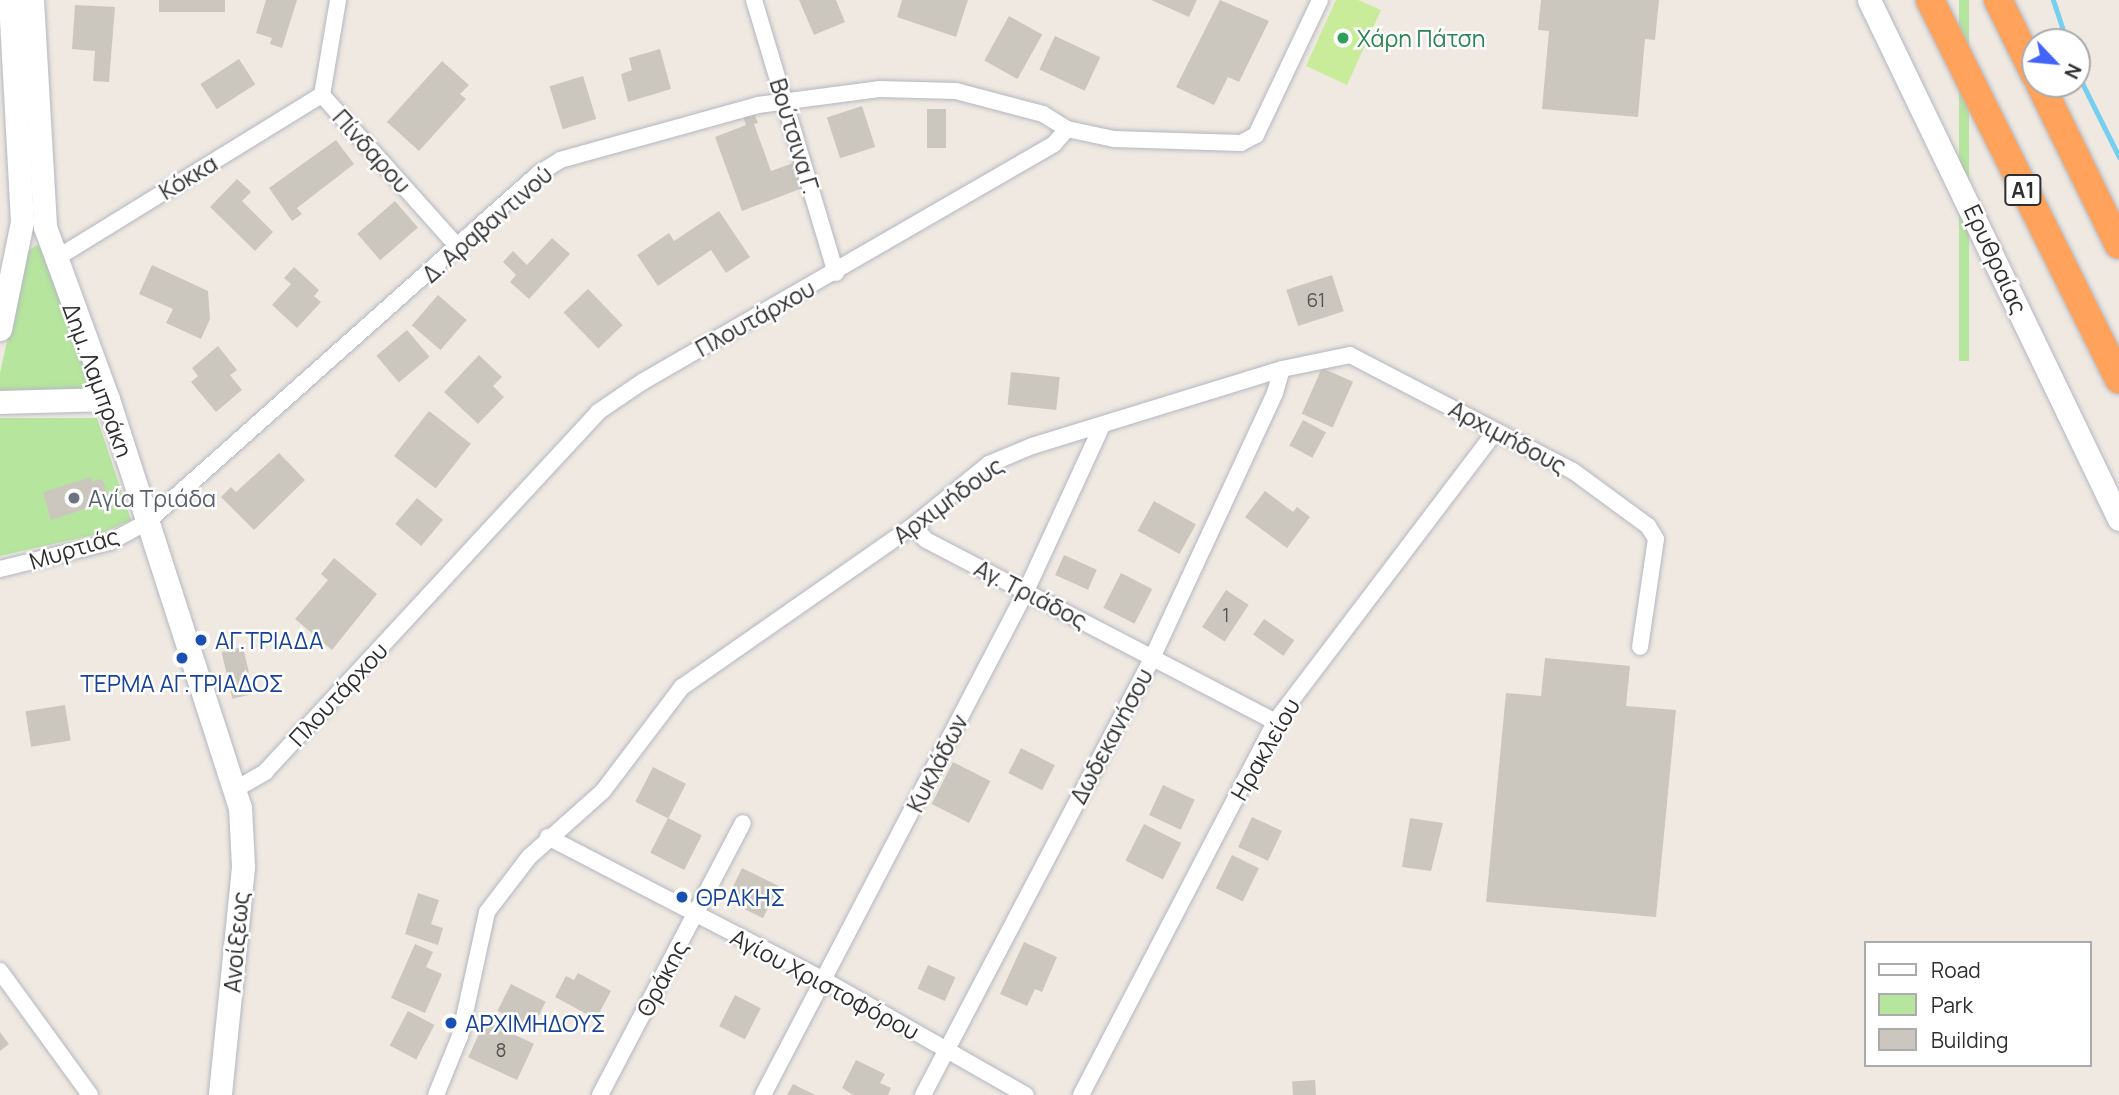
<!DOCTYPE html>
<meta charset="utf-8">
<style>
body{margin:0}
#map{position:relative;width:2119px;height:1095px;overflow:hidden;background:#efe9e1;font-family:Manrope,sans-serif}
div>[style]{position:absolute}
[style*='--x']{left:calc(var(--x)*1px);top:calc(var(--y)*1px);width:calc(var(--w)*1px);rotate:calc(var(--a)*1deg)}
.green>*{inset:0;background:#b6e59e;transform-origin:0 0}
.pitch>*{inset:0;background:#c9ec9a}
.stream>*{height:5px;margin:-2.5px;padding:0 2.5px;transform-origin:2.5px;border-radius:2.5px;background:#75cff0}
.building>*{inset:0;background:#cbc7bf;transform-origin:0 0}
.roads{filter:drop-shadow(0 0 2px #b4b7c1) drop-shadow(0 0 2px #b4b7c1)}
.street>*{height:16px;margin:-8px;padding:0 8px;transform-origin:8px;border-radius:8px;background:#fff}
.secondary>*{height:23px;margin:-11.5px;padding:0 11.5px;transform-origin:11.5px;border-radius:11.5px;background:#fff}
.highway>*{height:28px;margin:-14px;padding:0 14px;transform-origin:14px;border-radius:14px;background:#ffa35c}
.dots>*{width:19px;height:19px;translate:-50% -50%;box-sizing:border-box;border:4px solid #fff;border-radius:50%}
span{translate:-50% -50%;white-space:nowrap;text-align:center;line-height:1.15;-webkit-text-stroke:5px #fff;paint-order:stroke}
.number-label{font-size:19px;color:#555452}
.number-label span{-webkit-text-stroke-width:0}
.shield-label span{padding:2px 5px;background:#fff;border:2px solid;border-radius:5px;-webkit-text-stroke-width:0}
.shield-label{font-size:21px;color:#2e2e2e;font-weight:700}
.leisure-label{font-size:23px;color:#27864d}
.left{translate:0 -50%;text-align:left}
.street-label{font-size:23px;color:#2e2e2e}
.worship-label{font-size:23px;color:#5b616d}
.transit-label{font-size:23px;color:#164399}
.legend{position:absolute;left:1864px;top:941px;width:228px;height:126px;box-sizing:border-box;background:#fff;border:2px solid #ababab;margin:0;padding:9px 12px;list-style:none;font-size:21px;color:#2e2e2e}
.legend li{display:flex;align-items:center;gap:14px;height:35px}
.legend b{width:35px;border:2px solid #ababab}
.north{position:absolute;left:2021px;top:28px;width:70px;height:70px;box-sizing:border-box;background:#fff;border:2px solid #ababab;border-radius:50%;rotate:116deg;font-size:19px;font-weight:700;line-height:28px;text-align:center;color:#2e2e2e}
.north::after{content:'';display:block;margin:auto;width:24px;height:32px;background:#4264fb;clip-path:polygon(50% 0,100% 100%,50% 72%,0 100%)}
</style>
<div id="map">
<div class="green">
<div style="left:1959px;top:0;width:10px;height:361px"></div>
<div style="clip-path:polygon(36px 245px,41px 247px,93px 388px,0 392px,0 373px,27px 252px)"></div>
<div style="clip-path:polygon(0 418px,97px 418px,131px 520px,102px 533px,0 556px)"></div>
</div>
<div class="pitch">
<div style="clip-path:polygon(1336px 0,1358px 0,1381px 10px,1347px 85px,1306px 66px)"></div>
</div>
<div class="stream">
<div style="--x:2053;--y:0;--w:44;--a:71.6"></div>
<div style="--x:2077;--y:73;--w:94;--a:63.4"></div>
</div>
<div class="building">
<div style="left:159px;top:0;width:66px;height:12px"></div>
<div style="clip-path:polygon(266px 0,297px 0,282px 48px,270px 44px,272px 38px,256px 33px)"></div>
<div style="clip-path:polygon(799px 0,836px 0,845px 22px,814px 35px)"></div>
<div style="clip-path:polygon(902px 0,968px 0,956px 37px,897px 17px)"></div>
<div style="clip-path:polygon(1151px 0,1197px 0,1189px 17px)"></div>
<div style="clip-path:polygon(1220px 0,1269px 21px,1239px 82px,1228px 77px,1214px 105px,1176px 87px)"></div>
<div style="clip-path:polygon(1541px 0,1659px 0,1655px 40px,1645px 39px,1638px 117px,1542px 109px,1549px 31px,1538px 30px)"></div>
<div style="clip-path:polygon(75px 5px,115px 7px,109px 82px,93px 81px,95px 51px,72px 49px)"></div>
<div style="left:1009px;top:16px;width:38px;height:51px;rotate:29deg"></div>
<div style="left:1055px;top:36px;width:50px;height:37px;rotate:25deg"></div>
<div style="clip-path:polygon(660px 49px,671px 89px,628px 102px,621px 74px,632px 70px,629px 58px)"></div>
<div style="left:239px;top:59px;width:30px;height:46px;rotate:57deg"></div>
<div style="clip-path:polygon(442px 61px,469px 85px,460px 94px,466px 99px,419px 151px,387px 122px)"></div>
<div style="left:583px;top:76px;width:45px;height:35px;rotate:73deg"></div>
<div style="left:862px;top:106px;width:43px;height:37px;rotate:72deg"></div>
<div style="left:946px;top:109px;width:39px;height:19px;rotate:90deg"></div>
<div style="clip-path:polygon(754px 113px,758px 123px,754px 124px,771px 171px,796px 162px,805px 187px,742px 211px,715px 137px,746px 125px,743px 117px)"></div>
<div style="clip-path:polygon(336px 140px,354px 164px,297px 208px,302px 214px,292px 221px,269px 188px)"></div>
<div style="clip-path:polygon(237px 179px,251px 192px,242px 201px,273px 232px,255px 251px,210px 207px)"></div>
<div style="left:395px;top:201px;width:35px;height:50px;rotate:49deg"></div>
<div style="clip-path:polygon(719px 211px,750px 257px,726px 273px,711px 250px,658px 286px,637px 255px,669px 233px,674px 241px)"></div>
<div style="clip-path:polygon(552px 238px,570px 254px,529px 299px,510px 282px,516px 275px,503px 262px,513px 251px,527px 265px)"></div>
<div style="clip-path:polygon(152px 265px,208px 291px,210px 319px,201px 339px,166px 323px,173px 309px,139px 294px)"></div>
<div style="clip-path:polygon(294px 267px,319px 290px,314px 296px,321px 302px,297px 328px,272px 305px,291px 284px,284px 278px)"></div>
<div style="left:1332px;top:275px;width:38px;height:48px;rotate:72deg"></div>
<div style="left:588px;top:289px;width:50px;height:34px;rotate:46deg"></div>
<div style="left:438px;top:295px;width:38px;height:40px;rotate:41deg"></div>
<div style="left:407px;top:330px;width:35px;height:40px;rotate:50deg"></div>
<div style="clip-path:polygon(218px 346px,237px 370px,230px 375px,242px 390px,216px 412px,191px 382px,198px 376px,192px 368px)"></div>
<div style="clip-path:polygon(479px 355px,502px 377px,493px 386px,504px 397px,478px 424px,444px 392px)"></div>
<div style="left:1322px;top:368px;width:34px;height:50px;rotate:24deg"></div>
<div style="left:1011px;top:372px;width:49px;height:33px;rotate:6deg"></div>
<div style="left:429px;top:411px;width:53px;height:57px;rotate:38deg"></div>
<div style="left:1303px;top:420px;width:26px;height:29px;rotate:28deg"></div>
<div style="clip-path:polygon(279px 453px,305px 480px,254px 530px,221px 497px,231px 487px,236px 492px)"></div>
<div style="clip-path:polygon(91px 477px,92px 482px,102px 479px,108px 496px,99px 499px,100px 504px,51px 520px,43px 492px)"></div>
<div style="clip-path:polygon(1265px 491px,1293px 512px,1297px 507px,1310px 517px,1287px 548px,1245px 517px)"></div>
<div style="left:417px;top:498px;width:34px;height:34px;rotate:40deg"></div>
<div style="left:1154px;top:501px;width:48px;height:34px;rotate:29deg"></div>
<div style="left:1064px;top:555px;width:36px;height:22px;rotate:24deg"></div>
<div style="clip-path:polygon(334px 558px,377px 594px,332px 650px,295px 619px,328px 580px,321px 574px)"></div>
<div style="left:1121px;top:573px;width:35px;height:39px;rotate:27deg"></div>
<div style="left:1226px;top:590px;width:27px;height:44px;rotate:33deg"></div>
<div style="left:1264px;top:619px;width:37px;height:19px;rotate:35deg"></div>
<div style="left:243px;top:647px;width:48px;height:22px;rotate:77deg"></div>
<div style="clip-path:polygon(1545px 658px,1630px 666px,1626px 706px,1676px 710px,1656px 917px,1486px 902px,1506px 693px,1541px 696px)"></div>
<div style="left:65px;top:705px;width:36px;height:40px;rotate:81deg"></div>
<div style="left:1021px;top:748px;width:38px;height:28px;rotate:27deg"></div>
<div style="left:953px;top:762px;width:42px;height:47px;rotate:27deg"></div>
<div style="left:653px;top:767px;width:37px;height:39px;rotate:27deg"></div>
<div style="left:1163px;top:785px;width:35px;height:33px;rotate:25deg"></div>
<div style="left:1252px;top:817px;width:33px;height:33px;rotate:25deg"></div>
<div style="left:668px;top:818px;width:38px;height:39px;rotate:27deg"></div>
<div style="clip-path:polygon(1410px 818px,1443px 823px,1431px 871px,1402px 867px)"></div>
<div style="left:1144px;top:824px;width:42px;height:41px;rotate:27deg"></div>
<div style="left:1232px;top:855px;width:30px;height:37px;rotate:26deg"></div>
<div style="left:742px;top:868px;width:41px;height:36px;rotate:26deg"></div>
<div style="clip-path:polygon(418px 893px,439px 900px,431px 924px,443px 928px,438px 945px,405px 934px)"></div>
<div style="clip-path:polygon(1024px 942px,1057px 957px,1042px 992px,1035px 989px,1027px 1006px,1000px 994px)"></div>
<div style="clip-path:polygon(415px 944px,433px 952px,426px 967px,442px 974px,425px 1013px,391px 998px)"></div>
<div style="left:928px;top:965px;width:30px;height:26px;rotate:24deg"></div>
<div style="clip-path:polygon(578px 973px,611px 991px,596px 1019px,555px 997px,566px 976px,574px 980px)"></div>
<div style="left:511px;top:984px;width:39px;height:30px;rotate:27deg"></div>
<div style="left:735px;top:995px;width:29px;height:35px;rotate:27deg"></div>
<div style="left:408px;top:1011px;width:30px;height:39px;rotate:28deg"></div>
<div style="left:485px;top:1021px;width:54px;height:40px;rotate:25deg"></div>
<div style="clip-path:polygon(0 1032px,9px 1044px,0 1051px)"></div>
<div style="clip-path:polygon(856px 1060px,885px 1074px,880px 1083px,891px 1088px,888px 1095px,853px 1095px,842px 1088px)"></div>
<div style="left:1315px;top:1080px;width:15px;height:23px;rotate:86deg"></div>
<div style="clip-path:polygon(793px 1084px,815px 1095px,787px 1095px)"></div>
</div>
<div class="roads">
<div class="street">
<div style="--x:754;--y:0;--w:285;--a:73.3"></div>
<div style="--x:322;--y:95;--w:205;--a:48.2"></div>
<div style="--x:322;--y:95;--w:96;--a:-80.4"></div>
<div style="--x:55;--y:259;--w:313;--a:-31.6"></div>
<div style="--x:913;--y:526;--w:19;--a:47"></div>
<div style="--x:926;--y:540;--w:394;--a:27.5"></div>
<div style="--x:0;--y:569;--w:113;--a:-13.8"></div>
<div style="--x:110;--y:542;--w:42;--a:-28.4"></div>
<div style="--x:147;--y:522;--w:523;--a:-41.67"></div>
<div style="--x:538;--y:174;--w:26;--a:-32"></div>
<div style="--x:560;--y:160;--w:205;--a:-15.5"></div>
<div style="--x:758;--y:105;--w:122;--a:-7.5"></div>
<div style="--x:879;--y:89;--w:77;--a:1.5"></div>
<div style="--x:956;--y:91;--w:90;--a:14.8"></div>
<div style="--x:1043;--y:114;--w:28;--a:32"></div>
<div style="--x:1067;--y:129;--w:48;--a:12"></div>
<div style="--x:1114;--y:139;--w:127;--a:1.8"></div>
<div style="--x:1241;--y:143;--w:17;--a:-28"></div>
<div style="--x:1256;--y:135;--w:149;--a:-64.6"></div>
<div style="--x:236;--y:789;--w:34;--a:-30"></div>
<div style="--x:265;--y:772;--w:490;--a:-47.2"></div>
<div style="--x:598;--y:412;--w:53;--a:-34.3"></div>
<div style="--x:642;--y:382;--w:476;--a:-30"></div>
<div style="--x:1054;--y:144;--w:20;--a:-49"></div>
<div style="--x:548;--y:837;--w:311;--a:27.4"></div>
<div style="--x:824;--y:980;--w:232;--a:29.7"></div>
<div style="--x:0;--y:971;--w:153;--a:54"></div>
<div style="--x:436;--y:1095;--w:64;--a:-67.9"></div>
<div style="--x:460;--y:1036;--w:127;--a:-77.7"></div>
<div style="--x:487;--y:912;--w:69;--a:-52.6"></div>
<div style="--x:529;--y:857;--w:99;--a:-41.7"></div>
<div style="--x:603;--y:791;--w:131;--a:-52.8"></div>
<div style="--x:682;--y:687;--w:282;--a:-34.9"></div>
<div style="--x:913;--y:526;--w:98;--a:-39.2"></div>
<div style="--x:989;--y:464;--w:47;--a:-22.7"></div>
<div style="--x:1032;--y:446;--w:262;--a:-17.1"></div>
<div style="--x:1282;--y:369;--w:69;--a:-11.6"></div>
<div style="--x:1350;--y:355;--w:251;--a:27.5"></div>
<div style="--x:1573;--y:471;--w:93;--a:36.3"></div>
<div style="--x:1648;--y:526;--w:15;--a:58"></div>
<div style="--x:1656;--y:539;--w:109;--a:98.4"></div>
<div style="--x:600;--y:1095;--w:307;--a:-62.3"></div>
<div style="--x:763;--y:1095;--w:568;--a:-62.44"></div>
<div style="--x:1026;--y:591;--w:182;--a:-65.3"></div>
<div style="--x:923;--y:1095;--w:496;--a:-62.3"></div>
<div style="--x:1153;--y:656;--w:290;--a:-65.1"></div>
<div style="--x:1275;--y:393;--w:25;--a:-74"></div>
<div style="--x:1081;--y:1095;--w:420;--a:-62.5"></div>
<div style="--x:1275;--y:722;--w:364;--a:-52.8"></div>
</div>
<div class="secondary">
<div style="--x:32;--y:0;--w:227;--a:86.7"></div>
<div style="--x:45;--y:227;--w:183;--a:69.9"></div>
<div style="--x:108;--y:399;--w:429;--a:72.1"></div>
<div style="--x:240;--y:807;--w:60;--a:87.1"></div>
<div style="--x:243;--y:867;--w:229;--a:95.8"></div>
<div style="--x:1869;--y:0;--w:576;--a:64.28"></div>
<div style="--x:0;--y:329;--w:109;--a:-78.4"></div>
<div style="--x:22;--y:222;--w:222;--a:-93.1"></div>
<div style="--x:0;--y:402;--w:108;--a:-1.6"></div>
</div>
<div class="highway">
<div style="--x:1930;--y:0;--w:424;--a:63.5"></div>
<div style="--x:1998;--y:0;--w:84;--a:63.7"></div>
<div style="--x:2040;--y:84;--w:179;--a:63.9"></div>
</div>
</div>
<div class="dots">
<div style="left:1343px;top:38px;background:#2e9e5b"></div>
<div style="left:74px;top:498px;background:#6b7280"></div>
<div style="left:201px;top:640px;background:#1a4fb4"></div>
<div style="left:182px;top:658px;background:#1a4fb4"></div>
<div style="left:682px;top:897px;background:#1a4fb4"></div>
<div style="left:451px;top:1023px;background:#1a4fb4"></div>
</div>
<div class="number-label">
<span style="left:1316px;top:301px">61</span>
<span style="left:1226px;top:616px">1</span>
<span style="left:501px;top:1051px">8</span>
</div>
<div class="shield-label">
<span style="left:2023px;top:190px">Α1</span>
</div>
<div class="leisure-label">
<span class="left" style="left:1357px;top:38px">Χάρη Πάτση</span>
</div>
<div class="street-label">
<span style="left:795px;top:136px;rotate:73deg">Βούτσινα Γ.</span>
<span style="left:372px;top:151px;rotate:48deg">Πίνδαρου</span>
<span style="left:188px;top:177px;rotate:-31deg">Κόκκα</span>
<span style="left:487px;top:224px;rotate:-41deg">Δ. Αραβαντινού</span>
<span style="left:1996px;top:259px;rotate:65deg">Ερυθραίας</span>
<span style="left:755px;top:318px;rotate:-29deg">Πλουτάρχου</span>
<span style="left:98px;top:380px;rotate:70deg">Δημ. Λαμπράκη</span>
<span style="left:1508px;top:437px;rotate:28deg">Αρχιμήδους</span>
<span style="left:948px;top:500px;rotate:-36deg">Αρχιμήδους</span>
<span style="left:74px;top:548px;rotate:-17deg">Μυρτιάς</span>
<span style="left:1031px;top:594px;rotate:27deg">Αγ. Τριάδος</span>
<span style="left:338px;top:694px;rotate:-47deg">Πλουτάρχου</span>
<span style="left:1111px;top:736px;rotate:-62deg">Δωδεκανήσου</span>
<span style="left:1265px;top:749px;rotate:-60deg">Ηρακλείου</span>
<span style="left:937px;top:763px;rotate:-63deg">Κυκλάδων</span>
<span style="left:236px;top:942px;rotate:-85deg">Ανοίξεως</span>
<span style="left:662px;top:978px;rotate:-62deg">Θράκης</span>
<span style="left:825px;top:984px;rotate:28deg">Αγίου Χριστοφόρου</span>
</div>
<div class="worship-label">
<span class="left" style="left:88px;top:498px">Αγία Τριάδα</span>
</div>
<div class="transit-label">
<span class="left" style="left:215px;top:640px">ΑΓ.ΤΡΙΑΔΑ</span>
<span style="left:182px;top:683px">ΤΕΡΜΑ ΑΓ.ΤΡΙΑΔΟΣ</span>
<span class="left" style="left:696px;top:897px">ΘΡΑΚΗΣ</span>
<span class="left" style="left:465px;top:1023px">ΑΡΧΙΜΗΔΟΥΣ</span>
</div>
<ul class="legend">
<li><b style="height:9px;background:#fff"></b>Road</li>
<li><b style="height:19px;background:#b6e59e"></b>Park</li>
<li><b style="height:19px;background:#cbc7bf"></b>Building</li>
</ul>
<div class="north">N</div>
</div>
